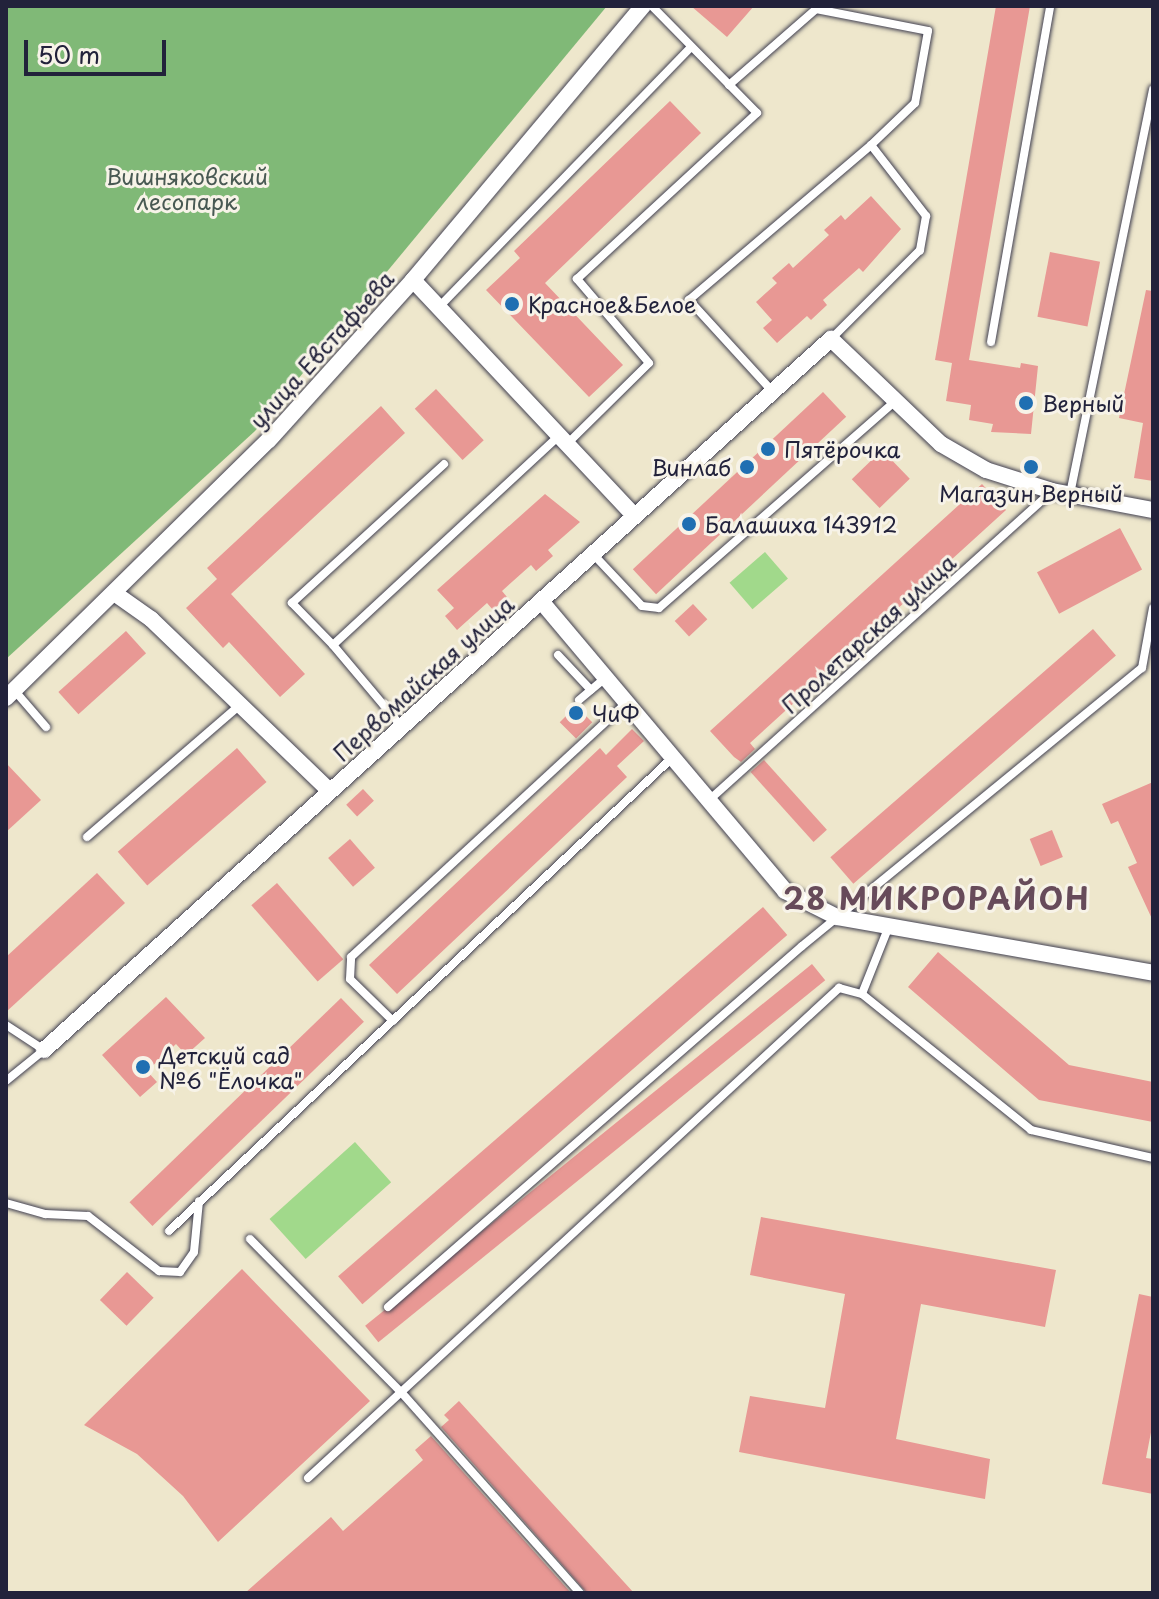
<!DOCTYPE html>
<meta charset="utf-8">
<style>
body{margin:0}
#map{position:relative;width:1159px;height:1599px;overflow:hidden;background:#eee7cc;font-family:"Playpen Sans",sans-serif}
div>[style]{position:absolute}
[style*='--x']{left:calc(var(--x)*1px);top:calc(var(--y)*1px);width:calc(var(--w)*1px);rotate:calc(var(--a)*1deg)}
.green>*{inset:0;background:#a1d98b;transform-origin:0 0}
.forest>*{inset:0;background:#80b977}
.building>*{inset:0;background:#e89894;transform-origin:0 0}
.roads{filter:drop-shadow(0 0 2px #414051) drop-shadow(0 0 2px #414051)}
.lane>*{height:8px;margin:-4px;padding:0 4px;transform-origin:4px;border-radius:4px;background:#fff}
.street>*{height:16px;margin:-8px;padding:0 8px;transform-origin:8px;border-radius:8px;background:#fff}
.dots>*{width:22px;height:22px;translate:-50% -50%;box-sizing:border-box;border:4px solid #f7f3e8;border-radius:50%}
span{translate:-50% -50%;white-space:nowrap;text-align:center;line-height:1.15;-webkit-text-stroke:6px #f7f3e8;paint-order:stroke}
.park-label{font-size:22px;color:#485953}
.poi-label{font-size:22px;color:#22223b}
.left{translate:0 -50%;text-align:left}
.right{translate:-100% -50%;text-align:right}
.street-label{font-size:22px;color:#22223b}
.district-label{font-size:30px;color:#674b5a;font-weight:700;letter-spacing:2px}
.frame{position:absolute;inset:0;border:8px solid #22223b;pointer-events:none}
.scale{position:absolute;left:24px;top:40px;width:142px;height:36px;box-sizing:border-box;border:4px solid #22223b;border-top:0;padding-left:10px;font-size:24px;line-height:28px;white-space:nowrap;color:#22223b;-webkit-text-stroke:6px #f7f3e8;paint-order:stroke}
</style>
<div id="map">
<div class="green">
<div style="left:765px;top:552px;width:35px;height:47px;rotate:49deg"></div>
<div style="left:355px;top:1142px;width:54px;height:115px;rotate:48deg"></div>
</div>
<div class="forest">
<div style="clip-path:polygon(6px 6px,607px 6px,255px 431px,6px 659px)"></div>
</div>
<div class="building">
<div style="clip-path:polygon(691px 6px,754px 6px,727px 37px)"></div>
<div style="clip-path:polygon(996px 6px,1030px 6px,969px 360px,1020px 368px,1021px 363px,1038px 366px,1031px 434px,991px 432px,993px 424px,969px 420px,971px 405px,946px 401px,952px 363px,935px 360px)"></div>
<div style="clip-path:polygon(670px 101px,701px 133px,545px 283px,623px 365px,589px 397px,486px 290px,520px 258px,514px 251px)"></div>
<div style="clip-path:polygon(871px 196px,901px 229px,863px 272px,859px 268px,823px 300px,827px 305px,811px 320px,807px 316px,777px 343px,763px 328px,772px 320px,756px 302px,777px 283px,772px 278px,789px 263px,793px 268px,829px 235px,824px 230px,841px 215px,845px 220px)"></div>
<div style="left:1050px;top:252px;width:51px;height:66px;rotate:11deg"></div>
<div style="clip-path:polygon(1146px 290px,1153px 291px,1153px 481px,1134px 478px,1143px 423px,1119px 418px)"></div>
<div style="left:436px;top:389px;width:70px;height:29px;rotate:47deg"></div>
<div style="left:823px;top:392px;width:34px;height:260px;rotate:47deg"></div>
<div style="clip-path:polygon(381px 406px,405px 433px,231px 594px,305px 674px,280px 697px,229px 642px,223px 648px,186px 608px,217px 579px,207px 568px)"></div>
<div style="left:882px;top:450px;width:40px;height:42px;rotate:46deg"></div>
<div style="clip-path:polygon(982px 484px,1006px 510px,750px 743px,755px 749px,741px 762px,734px 757px,710px 731px)"></div>
<div style="clip-path:polygon(545px 494px,580px 522px,548px 550px,553px 556px,536px 571px,531px 565px,502px 591px,507px 597px,493px 610px,487px 603px,457px 630px,445px 616px,454px 608px,437px 590px)"></div>
<div style="left:1120px;top:528px;width:47px;height:94px;rotate:62deg"></div>
<div style="left:693px;top:604px;width:21px;height:25px;rotate:47deg"></div>
<div style="left:1093px;top:629px;width:35px;height:348px;rotate:49deg"></div>
<div style="left:126px;top:631px;width:30px;height:91px;rotate:48deg"></div>
<div style="left:576px;top:706px;width:23px;height:23px;rotate:45deg"></div>
<div style="clip-path:polygon(632px 729px,644px 741px,617px 766px,627px 777px,397px 994px,369px 965px,600px 748px,606px 755px)"></div>
<div style="left:237px;top:748px;width:45px;height:158px;rotate:49deg"></div>
<div style="left:764px;top:760px;width:94px;height:18px;rotate:48deg"></div>
<div style="clip-path:polygon(6px 763px,41px 800px,6px 832px)"></div>
<div style="clip-path:polygon(1153px 782px,1153px 921px,1128px 867px,1137px 863px,1118px 821px,1111px 824px,1102px 804px)"></div>
<div style="left:363px;top:789px;width:16px;height:23px;rotate:47deg"></div>
<div style="left:1052px;top:830px;width:29px;height:24px;rotate:68deg"></div>
<div style="left:350px;top:839px;width:38px;height:29px;rotate:49deg"></div>
<div style="clip-path:polygon(97px 873px,125px 903px,6px 1012px,6px 957px)"></div>
<div style="left:277px;top:883px;width:101px;height:34px;rotate:49deg"></div>
<div style="left:763px;top:907px;width:37px;height:563px;rotate:49deg"></div>
<div style="clip-path:polygon(938px 952px,1069px 1065px,1153px 1082px,1153px 1122px,1039px 1100px,908px 987px)"></div>
<div style="left:812px;top:964px;width:21px;height:575px;rotate:51deg"></div>
<div style="clip-path:polygon(166px 997px,205px 1038px,186px 1055px,176px 1044px,147px 1071px,157px 1082px,140px 1097px,102px 1055px)"></div>
<div style="left:341px;top:998px;width:33px;height:294px;rotate:46deg"></div>
<div style="clip-path:polygon(761px 1217px,1056px 1270px,1045px 1327px,921px 1304px,896px 1439px,990px 1459px,985px 1499px,739px 1452px,750px 1396px,825px 1408px,845px 1294px,750px 1275px)"></div>
<div style="clip-path:polygon(242px 1269px,370px 1401px,218px 1542px,183px 1496px,137px 1454px,84px 1425px)"></div>
<div style="left:127px;top:1272px;width:37px;height:39px;rotate:44deg"></div>
<div style="clip-path:polygon(1139px 1294px,1153px 1297px,1153px 1422px,1146px 1458px,1153px 1459px,1153px 1494px,1102px 1484px)"></div>
<div style="clip-path:polygon(459px 1401px,634px 1593px,587px 1593px,441px 1427px,449px 1420px,444px 1415px)"></div>
<div style="clip-path:polygon(431px 1436px,571px 1593px,245px 1593px,331px 1517px,343px 1531px,423px 1460px,415px 1450px)"></div>
</div>
<div class="roads">
<div class="lane">
<div style="--x:729;--y:85;--w:116;--a:-41.1"></div>
<div style="--x:816;--y:9;--w:114;--a:11.1"></div>
<div style="--x:928;--y:31;--w:73;--a:100.2"></div>
<div style="--x:915;--y:103;--w:61;--a:136.3"></div>
<div style="--x:439;--y:307;--w:362;--a:-45.9"></div>
<div style="--x:991;--y:342;--w:341;--a:-80"></div>
<div style="--x:773;--y:392;--w:125;--a:-132.4"></div>
<div style="--x:689;--y:300;--w:239;--a:-40.4"></div>
<div style="--x:871;--y:145;--w:90;--a:52.2"></div>
<div style="--x:926;--y:216;--w:35;--a:100"></div>
<div style="--x:920;--y:250;--w:126;--a:135"></div>
<div style="--x:567;--y:444;--w:115;--a:-44.6"></div>
<div style="--x:649;--y:363;--w:111;--a:-130.6"></div>
<div style="--x:577;--y:279;--w:245;--a:-42.7"></div>
<div style="--x:757;--y:113;--w:150;--a:-134.5"></div>
<div style="--x:1070;--y:494;--w:413;--a:-78.4"></div>
<div style="--x:593;--y:554;--w:71;--a:46.7"></div>
<div style="--x:642;--y:606;--w:17;--a:7"></div>
<div style="--x:659;--y:608;--w:313;--a:-41.2"></div>
<div style="--x:333;--y:645;--w:59;--a:-134.3"></div>
<div style="--x:292;--y:603;--w:206;--a:-42.4"></div>
<div style="--x:558;--y:655;--w:48;--a:46.7"></div>
<div style="--x:14;--y:690;--w:49;--a:49.1"></div>
<div style="--x:579;--y:700;--w:34;--a:-40"></div>
<div style="--x:402;--y:727;--w:107;--a:-130.1"></div>
<div style="--x:333;--y:645;--w:308;--a:-42.8"></div>
<div style="--x:708;--y:801;--w:462;--a:-42"></div>
<div style="--x:87;--y:837;--w:202;--a:-40.8"></div>
<div style="--x:889;--y:926;--w:73;--a:111.7"></div>
<div style="--x:862;--y:994;--w:217;--a:38.8"></div>
<div style="--x:1031;--y:1130;--w:125;--a:12.9"></div>
<div style="--x:393;--y:1021;--w:60;--a:-135.7"></div>
<div style="--x:350;--y:979;--w:22;--a:-87"></div>
<div style="--x:351;--y:957;--w:374;--a:-42.7"></div>
<div style="--x:6;--y:1025;--w:45;--a:33.3"></div>
<div style="--x:44;--y:1050;--w:49;--a:140.8"></div>
<div style="--x:6;--y:1203;--w:41;--a:15.8"></div>
<div style="--x:45;--y:1214;--w:43;--a:2.7"></div>
<div style="--x:88;--y:1216;--w:90;--a:37.8"></div>
<div style="--x:159;--y:1271;--w:21;--a:3"></div>
<div style="--x:180;--y:1272;--w:24;--a:-55"></div>
<div style="--x:194;--y:1252;--w:51;--a:-84.4"></div>
<div style="--x:169;--y:1231;--w:690;--a:-43.24"></div>
<div style="--x:250;--y:1239;--w:215;--a:45.4"></div>
<div style="--x:401;--y:1392;--w:269;--a:48.3"></div>
<div style="--x:388;--y:1307;--w:549;--a:-41.09"></div>
<div style="--x:802;--y:946;--w:439;--a:-39.3"></div>
<div style="--x:1142;--y:668;--w:61;--a:-79.6"></div>
<div style="--x:308;--y:1478;--w:723;--a:-42.7"></div>
<div style="--x:839;--y:988;--w:24;--a:15"></div>
</div>
<div class="street">
<div style="--x:413;--y:280;--w:324;--a:46.8"></div>
<div style="--x:117;--y:595;--w:42;--a:35.2"></div>
<div style="--x:151;--y:619;--w:248;--a:43.9"></div>
<div style="--x:541;--y:601;--w:379;--a:49.9"></div>
<div style="--x:785;--y:891;--w:58;--a:26.6"></div>
<div style="--x:837;--y:917;--w:321;--a:10"></div>
<div style="--x:6;--y:698;--w:368;--a:-44.5"></div>
<div style="--x:269;--y:440;--w:215;--a:-48"></div>
<div style="--x:413;--y:280;--w:358;--a:-50"></div>
<div style="--x:44;--y:1050;--w:1061;--a:-42.1"></div>
<div style="--x:831;--y:339;--w:152;--a:43.7"></div>
<div style="--x:941;--y:444;--w:52;--a:30"></div>
<div style="--x:986;--y:470;--w:69;--a:17.7"></div>
<div style="--x:1052;--y:491;--w:103;--a:10.7"></div>
</div>
</div>
<div class="dots">
<div style="left:512px;top:304px;background:#1f6fb2"></div>
<div style="left:1026px;top:403px;background:#1f6fb2"></div>
<div style="left:768px;top:449px;background:#1f6fb2"></div>
<div style="left:747px;top:467px;background:#1f6fb2"></div>
<div style="left:1031px;top:467px;background:#1f6fb2"></div>
<div style="left:689px;top:524px;background:#1f6fb2"></div>
<div style="left:576px;top:713px;background:#1f6fb2"></div>
<div style="left:143px;top:1067px;background:#1f6fb2"></div>
</div>
<div class="park-label">
<span style="left:187px;top:188px">Вишняковский<br>лесопарк</span>
</div>
<div class="poi-label">
<span class="left" style="left:528px;top:304px">Красное&amp;Белое</span>
<span class="left" style="left:1042px;top:403px">Верный</span>
<span class="left" style="left:784px;top:449px">Пятёрочка</span>
<span class="right" style="left:731px;top:467px">Винлаб</span>
<span style="left:1031px;top:493px">Магазин Верный</span>
<span class="left" style="left:705px;top:524px">Балашиха 143912</span>
<span class="left" style="left:592px;top:713px">ЧиФ</span>
<span class="left" style="left:159px;top:1067px">Детский сад<br>№6 "Ёлочка"</span>
</div>
<div class="street-label">
<span style="left:321px;top:349px;rotate:-48deg">улица Евстафьева</span>
<span style="left:868px;top:633px;rotate:-42deg">Пролетарская улица</span>
<span style="left:423px;top:678px;rotate:-42deg">Первомайская улица</span>
</div>
<div class="district-label">
<span style="left:937px;top:898px">28 МИКРОРАЙОН</span>
</div>
<div class="frame"></div>
<div class="scale">50 m</div>
</div>
